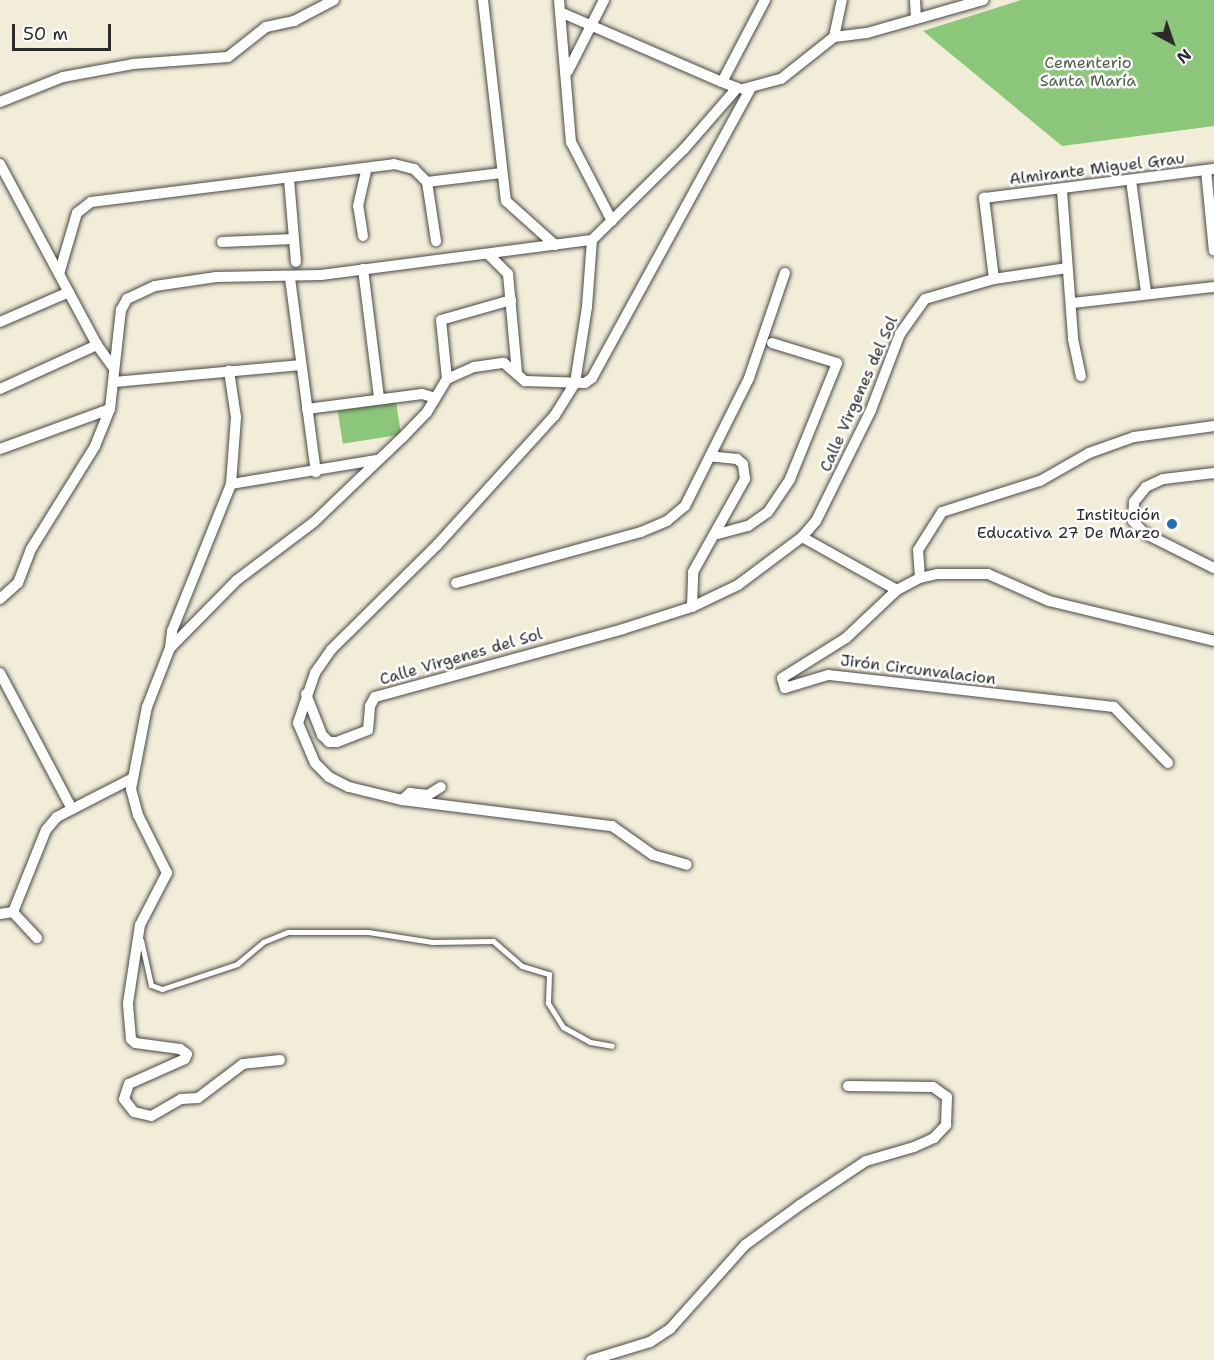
<!DOCTYPE html>
<meta charset="utf-8">
<style>
body{margin:0}
#map{position:relative;width:1214px;height:1360px;overflow:hidden;background:#f2edd8;font-family:"Shantell Sans",sans-serif}
div>[style]{position:absolute}
[style*='--x']{left:calc(var(--x)*1px);top:calc(var(--y)*1px);width:calc(var(--w)*1px);rotate:calc(var(--a)*1deg)}
.green>*{inset:0;background:#8cc67a;transform-origin:0 0}
.roads{filter:drop-shadow(0 0 2px #494845) drop-shadow(0 0 2px #494845)}
.lane>*{height:5px;margin:-2.5px;padding:0 2.5px;transform-origin:2.5px;border-radius:2.5px;background:#fff}
.street>*{height:10px;margin:-5px;padding:0 5px;transform-origin:5px;border-radius:5px;background:#fff}
.dots>*{width:16px;height:16px;translate:-50% -50%;box-sizing:border-box;border:3px solid #fff;border-radius:50%}
span{translate:-50% -50%;white-space:nowrap;text-align:center;line-height:1.15;-webkit-text-stroke:5px #fff;paint-order:stroke}
.park-label{font-size:16px;color:#4d6147}
.street-label{font-size:16px;color:#2b2b2b}
.poi-label{font-size:16px;color:#2b2b2b}
.right{translate:-100% -50%;text-align:right}
.north{position:absolute;left:1142px;top:12px;width:60px;height:60px;-webkit-text-stroke:4px #fff;paint-order:stroke;rotate:140deg;font-size:16px;font-weight:700;line-height:24px;text-align:center;color:#2b2b2b}
.north::after{content:'';display:block;margin:auto;width:21px;height:27px;background:#2b2b2b;clip-path:polygon(50% 0,100% 100%,50% 72%,0 100%)}
.scale{position:absolute;left:12px;top:24px;width:99px;height:27px;box-sizing:border-box;border:3px solid #2b2b2b;border-top:0;padding-left:8px;font-size:18px;line-height:21px;white-space:nowrap;color:#2b2b2b;-webkit-text-stroke:4px #fff;paint-order:stroke}
</style>
<div id="map">
<div class="green">
<div style="clip-path:polygon(1021px 0,1214px 0,1214px 126px,1062px 146px,923px 31px)"></div>
<div style="left:396px;top:402px;width:33px;height:59px;rotate:81deg"></div>
</div>
<div class="roads">
<div class="lane">
<div style="--x:141;--y:940;--w:46;--a:77.5"></div>
<div style="--x:151;--y:985;--w:12;--a:20"></div>
<div style="--x:162;--y:989;--w:79;--a:-18.4"></div>
<div style="--x:237;--y:964;--w:34;--a:-40"></div>
<div style="--x:263;--y:942;--w:27;--a:-22"></div>
<div style="--x:288;--y:932;--w:80;--a:0"></div>
<div style="--x:368;--y:932;--w:65;--a:8.9"></div>
<div style="--x:432;--y:942;--w:61;--a:-0.9"></div>
<div style="--x:493;--y:941;--w:38;--a:41"></div>
<div style="--x:522;--y:966;--w:28;--a:17"></div>
<div style="--x:549;--y:974;--w:29;--a:92"></div>
<div style="--x:548;--y:1003;--w:28;--a:58"></div>
<div style="--x:563;--y:1027;--w:31;--a:29"></div>
<div style="--x:590;--y:1042;--w:22;--a:10"></div>
</div>
<div class="street">
<div style="--x:483;--y:0;--w:202;--a:83.5"></div>
<div style="--x:506;--y:201;--w:66;--a:41.9"></div>
<div style="--x:559;--y:0;--w:143;--a:85.2"></div>
<div style="--x:571;--y:142;--w:89;--a:62.6"></div>
<div style="--x:915;--y:0;--w:19;--a:87"></div>
<div style="--x:560;--y:12;--w:176;--a:23.4"></div>
<div style="--x:834;--y:37;--w:38;--a:-78"></div>
<div style="--x:568;--y:71;--w:80;--a:-63.1"></div>
<div style="--x:743;--y:89;--w:39;--a:-15"></div>
<div style="--x:781;--y:79;--w:68;--a:-38.4"></div>
<div style="--x:834;--y:37;--w:33;--a:-7"></div>
<div style="--x:867;--y:33;--w:121;--a:-15.9"></div>
<div style="--x:0;--y:102;--w:68;--a:-21.6"></div>
<div style="--x:63;--y:77;--w:71;--a:-10.5"></div>
<div style="--x:133;--y:64;--w:95;--a:-4.2"></div>
<div style="--x:228;--y:57;--w:48;--a:-38.3"></div>
<div style="--x:266;--y:27;--w:29;--a:-12"></div>
<div style="--x:294;--y:21;--w:45;--a:-27.7"></div>
<div style="--x:0;--y:164;--w:205;--a:61.8"></div>
<div style="--x:97;--y:345;--w:27;--a:54"></div>
<div style="--x:1206;--y:170;--w:81;--a:84.4"></div>
<div style="--x:289;--y:179;--w:83;--a:85.2"></div>
<div style="--x:1131;--y:180;--w:114;--a:82.4"></div>
<div style="--x:427;--y:182;--w:75;--a:-6.9"></div>
<div style="--x:1062;--y:191;--w:148;--a:85.7"></div>
<div style="--x:1073;--y:339;--w:38;--a:78"></div>
<div style="--x:363;--y:236;--w:30;--a:-99"></div>
<div style="--x:358;--y:206;--w:39;--a:-77"></div>
<div style="--x:592;--y:240;--w:67;--a:94.3"></div>
<div style="--x:587;--y:307;--w:77;--a:99"></div>
<div style="--x:575;--y:383;--w:38;--a:122"></div>
<div style="--x:555;--y:415;--w:176;--a:132.2"></div>
<div style="--x:437;--y:545;--w:149;--a:135.3"></div>
<div style="--x:331;--y:650;--w:28;--a:125"></div>
<div style="--x:315;--y:673;--w:53;--a:108.8"></div>
<div style="--x:298;--y:723;--w:43;--a:67"></div>
<div style="--x:315;--y:763;--w:20;--a:45"></div>
<div style="--x:329;--y:777;--w:22;--a:27"></div>
<div style="--x:349;--y:787;--w:55;--a:13.8"></div>
<div style="--x:402;--y:800;--w:212;--a:7.1"></div>
<div style="--x:612;--y:826;--w:50;--a:35.3"></div>
<div style="--x:653;--y:855;--w:35;--a:16"></div>
<div style="--x:222;--y:242;--w:72;--a:-2.4"></div>
<div style="--x:488;--y:254;--w:28;--a:45"></div>
<div style="--x:508;--y:274;--w:99;--a:84.8"></div>
<div style="--x:363;--y:269;--w:130;--a:82.9"></div>
<div style="--x:59;--y:274;--w:64;--a:-73.6"></div>
<div style="--x:77;--y:213;--w:18;--a:-38"></div>
<div style="--x:91;--y:202;--w:305;--a:-7.1"></div>
<div style="--x:394;--y:164;--w:21;--a:14"></div>
<div style="--x:414;--y:169;--w:18;--a:45"></div>
<div style="--x:427;--y:182;--w:60;--a:81.3"></div>
<div style="--x:290;--y:278;--w:196;--a:82.4"></div>
<div style="--x:994;--y:279;--w:82;--a:-97"></div>
<div style="--x:984;--y:198;--w:232;--a:-7.2"></div>
<div style="--x:1073;--y:303;--w:142;--a:-6.5"></div>
<div style="--x:0;--y:322;--w:75;--a:-23.5"></div>
<div style="--x:447;--y:379;--w:59;--a:-95.8"></div>
<div style="--x:441;--y:320;--w:73;--a:-15.9"></div>
<div style="--x:114;--y:382;--w:188;--a:-5.2"></div>
<div style="--x:0;--y:389;--w:107;--a:-24.4"></div>
<div style="--x:307;--y:409;--w:116;--a:-7.4"></div>
<div style="--x:422;--y:394;--w:14;--a:17"></div>
<div style="--x:0;--y:449;--w:117;--a:-20"></div>
<div style="--x:1214;--y:473;--w:51;--a:173.3"></div>
<div style="--x:1163;--y:479;--w:19;--a:155"></div>
<div style="--x:1146;--y:487;--w:19;--a:129"></div>
<div style="--x:1134;--y:502;--w:19;--a:93"></div>
<div style="--x:1133;--y:521;--w:16;--a:47"></div>
<div style="--x:1144;--y:533;--w:78;--a:26.6"></div>
<div style="--x:231;--y:484;--w:147;--a:-9.4"></div>
<div style="--x:714;--y:535;--w:35;--a:-15"></div>
<div style="--x:748;--y:526;--w:24;--a:-35"></div>
<div style="--x:768;--y:512;--w:40;--a:-56"></div>
<div style="--x:790;--y:479;--w:125;--a:-67.9"></div>
<div style="--x:837;--y:363;--w:68;--a:-162.9"></div>
<div style="--x:802;--y:537;--w:109;--a:29.2"></div>
<div style="--x:920;--y:578;--w:28;--a:-94"></div>
<div style="--x:918;--y:550;--w:45;--a:-57.7"></div>
<div style="--x:942;--y:512;--w:103;--a:-17.6"></div>
<div style="--x:1040;--y:481;--w:56;--a:-29.7"></div>
<div style="--x:1089;--y:453;--w:48;--a:-19.6"></div>
<div style="--x:1134;--y:437;--w:81;--a:-7.8"></div>
<div style="--x:456;--y:583;--w:192;--a:-15.4"></div>
<div style="--x:641;--y:532;--w:28;--a:-23"></div>
<div style="--x:667;--y:521;--w:23;--a:-40"></div>
<div style="--x:685;--y:506;--w:143;--a:-63.4"></div>
<div style="--x:749;--y:378;--w:111;--a:-71.1"></div>
<div style="--x:0;--y:599;--w:24;--a:-42"></div>
<div style="--x:18;--y:583;--w:36;--a:-69"></div>
<div style="--x:31;--y:549;--w:121;--a:-58.1"></div>
<div style="--x:95;--y:446;--w:40;--a:-68"></div>
<div style="--x:110;--y:409;--w:100;--a:-83.7"></div>
<div style="--x:121;--y:310;--w:13;--a:-61"></div>
<div style="--x:127;--y:299;--w:31;--a:-25"></div>
<div style="--x:155;--y:286;--w:62;--a:-8.4"></div>
<div style="--x:216;--y:277;--w:105;--a:-1.1"></div>
<div style="--x:321;--y:275;--w:273;--a:-7.4"></div>
<div style="--x:592;--y:240;--w:129;--a:-44.7"></div>
<div style="--x:684;--y:149;--w:81;--a:-49"></div>
<div style="--x:737;--y:88;--w:16;--a:-158"></div>
<div style="--x:722;--y:82;--w:93;--a:-62.3"></div>
<div style="--x:692;--y:607;--w:35;--a:-88"></div>
<div style="--x:693;--y:572;--w:107;--a:-60.8"></div>
<div style="--x:745;--y:479;--w:15;--a:-98"></div>
<div style="--x:743;--y:464;--w:8;--a:-140"></div>
<div style="--x:737;--y:459;--w:27;--a:-174"></div>
<div style="--x:170;--y:648;--w:17;--a:-83"></div>
<div style="--x:172;--y:631;--w:158;--a:-68.1"></div>
<div style="--x:231;--y:484;--w:67;--a:-85.7"></div>
<div style="--x:236;--y:417;--w:47;--a:-98.7"></div>
<div style="--x:0;--y:673;--w:154;--a:62.1"></div>
<div style="--x:306;--y:694;--w:44;--a:68.7"></div>
<div style="--x:322;--y:735;--w:10;--a:45"></div>
<div style="--x:329;--y:742;--w:8;--a:0"></div>
<div style="--x:337;--y:742;--w:33;--a:-21"></div>
<div style="--x:368;--y:730;--w:24;--a:-85"></div>
<div style="--x:370;--y:706;--w:10;--a:-61"></div>
<div style="--x:375;--y:697;--w:257;--a:-15.3"></div>
<div style="--x:623;--y:629;--w:72;--a:-17.7"></div>
<div style="--x:692;--y:607;--w:51;--a:-25.6"></div>
<div style="--x:738;--y:585;--w:80;--a:-36.9"></div>
<div style="--x:802;--y:537;--w:21;--a:-49"></div>
<div style="--x:816;--y:521;--w:124;--a:-63.6"></div>
<div style="--x:871;--y:410;--w:81;--a:-69.1"></div>
<div style="--x:900;--y:334;--w:43;--a:-54.5"></div>
<div style="--x:925;--y:299;--w:72;--a:-16.2"></div>
<div style="--x:994;--y:279;--w:74;--a:-8.6"></div>
<div style="--x:1168;--y:763;--w:78;--a:-134"></div>
<div style="--x:1114;--y:707;--w:288;--a:-173.6"></div>
<div style="--x:828;--y:675;--w:45;--a:163.2"></div>
<div style="--x:785;--y:688;--w:10;--a:-107"></div>
<div style="--x:782;--y:678;--w:75;--a:-32"></div>
<div style="--x:846;--y:638;--w:70;--a:-43.3"></div>
<div style="--x:897;--y:590;--w:26;--a:-28"></div>
<div style="--x:920;--y:578;--w:18;--a:-13"></div>
<div style="--x:938;--y:574;--w:50;--a:0"></div>
<div style="--x:988;--y:574;--w:67;--a:23.9"></div>
<div style="--x:1049;--y:601;--w:170;--a:13.6"></div>
<div style="--x:402;--y:800;--w:11;--a:-41"></div>
<div style="--x:410;--y:793;--w:18;--a:6"></div>
<div style="--x:428;--y:795;--w:15;--a:-32"></div>
<div style="--x:0;--y:914;--w:13;--a:-9"></div>
<div style="--x:37;--y:938;--w:35;--a:-133"></div>
<div style="--x:13;--y:912;--w:88;--a:-68.1"></div>
<div style="--x:46;--y:830;--w:17;--a:-50"></div>
<div style="--x:57;--y:817;--w:85;--a:-27.2"></div>
<div style="--x:280;--y:1060;--w:37;--a:174"></div>
<div style="--x:243;--y:1064;--w:56;--a:142.9"></div>
<div style="--x:198;--y:1098;--w:17;--a:177"></div>
<div style="--x:181;--y:1099;--w:34;--a:150"></div>
<div style="--x:151;--y:1116;--w:17;--a:-167"></div>
<div style="--x:134;--y:1112;--w:16;--a:-128"></div>
<div style="--x:124;--y:1099;--w:16;--a:-72"></div>
<div style="--x:129;--y:1084;--w:61;--a:-24.1"></div>
<div style="--x:185;--y:1059;--w:5;--a:-68"></div>
<div style="--x:187;--y:1054;--w:9;--a:-144"></div>
<div style="--x:180;--y:1049;--w:45;--a:-172.4"></div>
<div style="--x:135;--y:1043;--w:6;--a:-135"></div>
<div style="--x:131;--y:1039;--w:36;--a:-95"></div>
<div style="--x:128;--y:1003;--w:79;--a:-81.3"></div>
<div style="--x:140;--y:925;--w:59;--a:-62.6"></div>
<div style="--x:167;--y:873;--w:65;--a:-116.6"></div>
<div style="--x:138;--y:815;--w:27;--a:-105"></div>
<div style="--x:131;--y:789;--w:84;--a:-79"></div>
<div style="--x:147;--y:707;--w:63;--a:-68.7"></div>
<div style="--x:170;--y:648;--w:95;--a:-45.4"></div>
<div style="--x:237;--y:580;--w:96;--a:-37"></div>
<div style="--x:314;--y:522;--w:122;--a:-43.7"></div>
<div style="--x:402;--y:438;--w:36;--a:-46"></div>
<div style="--x:427;--y:412;--w:39;--a:-59"></div>
<div style="--x:447;--y:379;--w:30;--a:-24"></div>
<div style="--x:474;--y:367;--w:30;--a:-8"></div>
<div style="--x:504;--y:363;--w:28;--a:41"></div>
<div style="--x:525;--y:381;--w:60;--a:1.9"></div>
<div style="--x:585;--y:383;--w:9;--a:-36"></div>
<div style="--x:592;--y:378;--w:329;--a:-61.3"></div>
<div style="--x:591;--y:1360;--w:62;--a:-17"></div>
<div style="--x:650;--y:1342;--w:24;--a:-33"></div>
<div style="--x:670;--y:1329;--w:113;--a:-48.2"></div>
<div style="--x:745;--y:1245;--w:68;--a:-36"></div>
<div style="--x:800;--y:1205;--w:79;--a:-33.7"></div>
<div style="--x:866;--y:1161;--w:50;--a:-16.3"></div>
<div style="--x:914;--y:1147;--w:22;--a:-24"></div>
<div style="--x:934;--y:1138;--w:18;--a:-47"></div>
<div style="--x:946;--y:1125;--w:28;--a:-88"></div>
<div style="--x:947;--y:1097;--w:17;--a:-144"></div>
<div style="--x:933;--y:1087;--w:85;--a:-179.3"></div>
</div>
</div>
<div class="dots">
<div style="left:1172px;top:524px;background:#1f6fb2"></div>
</div>
<div class="park-label">
<span style="left:1088px;top:72px">Cementerio<br>Santa María</span>
</div>
<div class="street-label">
<span style="left:1097px;top:169px;rotate:-7deg">Almirante Miguel Grau</span>
<span style="left:859px;top:394px;rotate:-66deg">Calle Virgenes del Sol</span>
<span style="left:461px;top:657px;rotate:-16deg">Calle Virgenes del Sol</span>
<span style="left:918px;top:670px;rotate:7deg">Jirón Circunvalacion</span>
</div>
<div class="poi-label">
<span class="right" style="left:1160px;top:524px">Institución<br>Educativa 27 De Marzo</span>
</div>
<div class="north">N</div>
<div class="scale">50 m</div>
</div>
